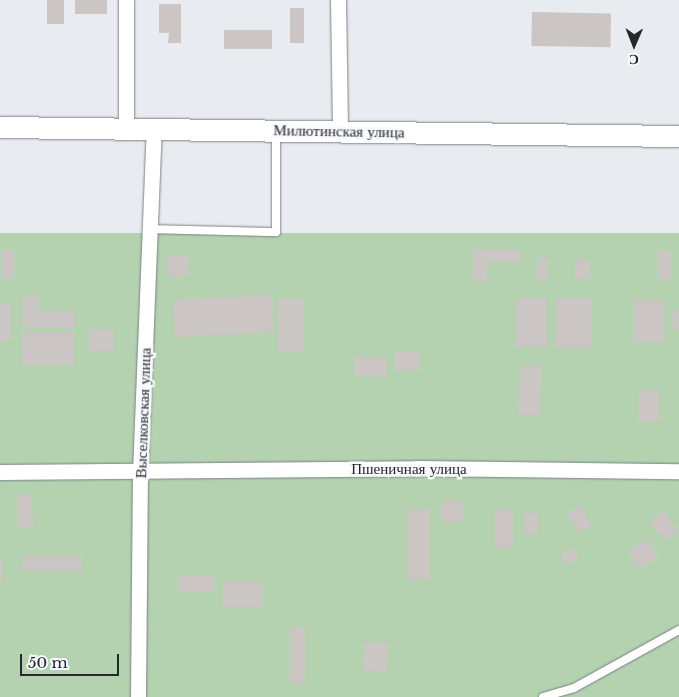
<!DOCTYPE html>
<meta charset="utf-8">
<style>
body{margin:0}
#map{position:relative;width:679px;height:697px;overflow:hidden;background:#e8ebf0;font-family:"Libre Baskerville",serif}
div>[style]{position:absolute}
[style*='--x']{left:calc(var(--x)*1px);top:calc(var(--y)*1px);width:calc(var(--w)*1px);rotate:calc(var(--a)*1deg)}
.green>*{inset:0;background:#b4d2b0;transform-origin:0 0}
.building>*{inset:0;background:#cbc5c3;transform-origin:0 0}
.roads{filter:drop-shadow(0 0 1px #7f8286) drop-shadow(0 0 1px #7f8286)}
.lane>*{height:8px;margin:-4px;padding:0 4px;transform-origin:4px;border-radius:4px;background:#fff}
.street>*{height:15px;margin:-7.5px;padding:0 7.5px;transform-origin:7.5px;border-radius:7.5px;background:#fff}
.secondary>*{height:21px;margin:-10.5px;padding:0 10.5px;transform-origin:10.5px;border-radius:10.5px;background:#fff}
span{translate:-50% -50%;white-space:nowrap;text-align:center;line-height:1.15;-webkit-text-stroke:5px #f6f9fd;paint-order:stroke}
.street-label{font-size:15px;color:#262729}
.north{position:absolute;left:609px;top:20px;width:50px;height:50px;-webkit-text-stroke:4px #f6f9fd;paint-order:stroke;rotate:181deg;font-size:14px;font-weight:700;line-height:20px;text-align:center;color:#262729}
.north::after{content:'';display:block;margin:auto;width:18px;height:22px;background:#262729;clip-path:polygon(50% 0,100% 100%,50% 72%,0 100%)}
.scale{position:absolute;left:20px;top:654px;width:99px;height:22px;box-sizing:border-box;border:2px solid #262729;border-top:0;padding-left:6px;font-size:15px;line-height:18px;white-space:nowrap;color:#262729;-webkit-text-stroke:4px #f6f9fd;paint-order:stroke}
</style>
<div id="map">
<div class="green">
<div style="left:0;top:233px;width:679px;height:464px"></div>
</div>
<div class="building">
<div style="left:47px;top:0;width:17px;height:24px"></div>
<div style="left:75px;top:0;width:32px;height:14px"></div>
<div style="clip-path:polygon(159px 4px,181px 4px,181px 43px,168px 43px,169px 33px,159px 33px)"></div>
<div style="left:290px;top:8px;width:14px;height:35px"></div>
<div style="left:532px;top:12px;width:79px;height:34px;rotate:1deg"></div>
<div style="left:224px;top:30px;width:48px;height:19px"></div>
<div style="clip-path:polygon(474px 249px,521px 250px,520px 262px,488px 261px,487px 282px,473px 282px)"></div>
<div style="left:2px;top:250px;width:12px;height:28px"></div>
<div style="left:658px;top:250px;width:13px;height:29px"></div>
<div style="left:168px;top:255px;width:21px;height:21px;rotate:3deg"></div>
<div style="left:538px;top:258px;width:11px;height:22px;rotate:5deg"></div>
<div style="left:575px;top:260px;width:14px;height:19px"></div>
<div style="left:272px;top:295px;width:37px;height:99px;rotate:87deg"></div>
<div style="clip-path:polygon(23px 296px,39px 296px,38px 311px,74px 311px,74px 328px,23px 328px)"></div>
<div style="left:516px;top:298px;width:31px;height:49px"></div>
<div style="left:556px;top:298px;width:36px;height:50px"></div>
<div style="left:278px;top:299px;width:26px;height:53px"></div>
<div style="left:634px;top:300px;width:30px;height:42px"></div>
<div style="left:0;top:303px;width:11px;height:38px"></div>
<div style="left:673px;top:310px;width:6px;height:20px"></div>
<div style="left:89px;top:329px;width:25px;height:22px"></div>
<div style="left:22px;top:332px;width:52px;height:33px"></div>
<div style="left:395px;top:351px;width:25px;height:19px"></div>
<div style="left:355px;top:357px;width:32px;height:19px;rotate:2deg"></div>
<div style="left:521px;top:365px;width:21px;height:49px;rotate:3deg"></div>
<div style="left:639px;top:390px;width:20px;height:31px"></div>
<div style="left:32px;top:495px;width:33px;height:15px;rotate:88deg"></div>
<div style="left:442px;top:501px;width:20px;height:21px"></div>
<div style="left:580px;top:506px;width:22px;height:15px;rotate:60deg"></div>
<div style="left:408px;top:509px;width:21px;height:71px"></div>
<div style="left:495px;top:509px;width:18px;height:39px"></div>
<div style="left:664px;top:511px;width:24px;height:17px;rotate:54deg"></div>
<div style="left:524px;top:513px;width:14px;height:21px"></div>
<div style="left:647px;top:539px;width:22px;height:22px;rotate:58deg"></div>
<div style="left:573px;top:547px;width:12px;height:14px;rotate:59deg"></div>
<div style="left:23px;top:556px;width:59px;height:15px"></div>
<div style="clip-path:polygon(0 560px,3px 560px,2px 583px,0 583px)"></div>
<div style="left:178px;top:576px;width:36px;height:16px"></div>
<div style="left:223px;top:581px;width:39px;height:26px"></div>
<div style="left:290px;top:627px;width:15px;height:57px"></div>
<div style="left:364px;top:642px;width:24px;height:29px;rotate:2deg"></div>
</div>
<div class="roads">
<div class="lane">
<div style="--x:150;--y:229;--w:126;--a:1.4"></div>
<div style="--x:276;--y:232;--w:100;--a:-90"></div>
<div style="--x:543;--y:697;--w:32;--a:-16"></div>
<div style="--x:574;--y:688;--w:120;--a:-28.9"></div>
</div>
<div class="street">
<div style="--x:338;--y:0;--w:131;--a:89.1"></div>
<div style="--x:126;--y:129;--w:129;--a:-90"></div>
<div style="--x:0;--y:472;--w:417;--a:-0.5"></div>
<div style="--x:417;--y:468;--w:262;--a:0.7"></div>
<div style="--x:138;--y:697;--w:225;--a:-89.5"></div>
<div style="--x:140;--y:472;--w:343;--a:-87.7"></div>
</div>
<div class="secondary">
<div style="--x:0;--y:127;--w:679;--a:0.76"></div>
</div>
</div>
<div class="street-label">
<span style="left:339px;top:131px;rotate:1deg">Милютинская улица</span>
<span style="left:143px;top:413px;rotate:-88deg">Выселковская улица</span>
<span style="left:409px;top:469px">Пшеничная улица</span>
</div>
<div class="north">С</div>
<div class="scale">50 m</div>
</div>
